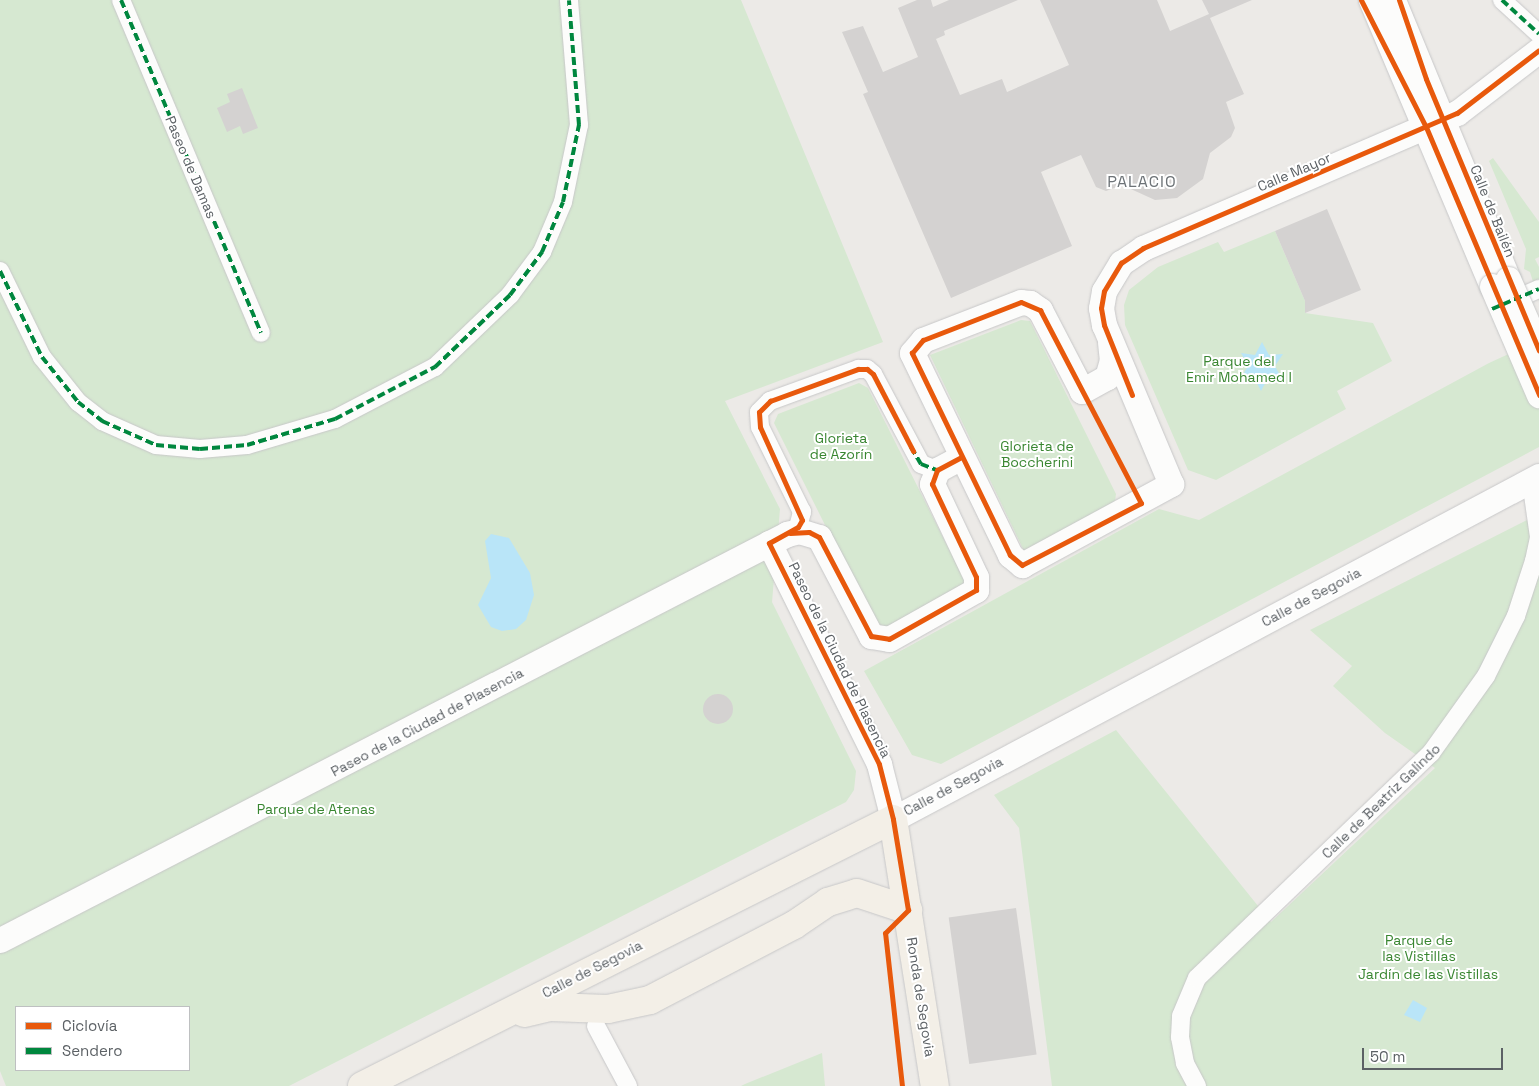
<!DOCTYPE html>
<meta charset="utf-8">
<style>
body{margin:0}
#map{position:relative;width:1539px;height:1086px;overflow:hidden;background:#eceae7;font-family:"Space Grotesk",sans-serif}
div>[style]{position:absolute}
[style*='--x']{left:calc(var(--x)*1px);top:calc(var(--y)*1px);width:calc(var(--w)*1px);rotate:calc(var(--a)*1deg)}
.green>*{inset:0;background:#d6e8d1}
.water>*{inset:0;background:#b9e5f8}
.building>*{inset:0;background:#d4d2d1;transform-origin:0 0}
.round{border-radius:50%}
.roads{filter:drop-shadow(0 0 1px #c7c7c8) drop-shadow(0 0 1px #c7c7c8)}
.street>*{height:18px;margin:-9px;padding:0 9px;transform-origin:9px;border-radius:9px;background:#fcfcfb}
.secondary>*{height:25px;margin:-12.5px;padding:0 12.5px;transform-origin:12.5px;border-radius:12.5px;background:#fcfcfb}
.primary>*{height:28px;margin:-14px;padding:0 14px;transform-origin:14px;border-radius:14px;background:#f3efe7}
.bridges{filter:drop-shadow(0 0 1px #c8c9c9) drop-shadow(0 0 1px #c8c9c9)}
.secondary-bridge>*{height:25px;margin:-12.5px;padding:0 12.5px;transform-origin:12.5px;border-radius:12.5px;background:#fcfcfb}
.quiet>*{height:4px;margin-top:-2px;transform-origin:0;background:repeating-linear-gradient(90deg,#00873e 0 8px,transparent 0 12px)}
.cycleway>*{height:5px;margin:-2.5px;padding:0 2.5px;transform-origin:2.5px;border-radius:2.5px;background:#e8590c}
span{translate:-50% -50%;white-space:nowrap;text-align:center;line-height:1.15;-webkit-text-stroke:4px #fff;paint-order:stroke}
.street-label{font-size:14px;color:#5c6165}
.park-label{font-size:14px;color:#398631}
.quarter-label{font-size:16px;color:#6d7377;letter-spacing:1px}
.legend{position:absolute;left:15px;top:1006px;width:175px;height:65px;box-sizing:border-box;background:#fff;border:1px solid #bec0c1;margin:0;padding:6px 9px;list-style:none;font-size:15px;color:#5c6165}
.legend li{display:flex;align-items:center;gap:10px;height:25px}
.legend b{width:25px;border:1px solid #bec0c1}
.scale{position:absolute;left:1362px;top:1048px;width:141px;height:22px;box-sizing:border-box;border:2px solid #5c6165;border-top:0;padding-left:6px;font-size:15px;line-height:18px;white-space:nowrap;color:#5c6165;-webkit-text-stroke:4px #fff;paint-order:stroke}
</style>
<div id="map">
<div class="green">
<div style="clip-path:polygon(evenodd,0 0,741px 0,883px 342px,725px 401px,780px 509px,772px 602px,856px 771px,854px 790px,846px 802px,289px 1086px,6px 1086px,0 1071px,0 0,16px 1007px,189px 1007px,189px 1070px,16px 1070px,16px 1007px)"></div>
<div style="clip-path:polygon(1493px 158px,1539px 222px,1539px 257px,1535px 259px,1539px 267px,1539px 301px,1530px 272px,1524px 269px,1526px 249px,1489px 161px)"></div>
<div style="clip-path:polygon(1275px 231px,1305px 301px,1305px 313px,1373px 323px,1392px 361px,1337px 391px,1346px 409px,1216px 480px,1188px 470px,1125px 325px,1124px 305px,1129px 290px,1158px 267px,1218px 242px,1224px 252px)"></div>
<div style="clip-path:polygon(1021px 320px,1030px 321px,1116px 494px,1115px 501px,1025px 553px,930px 355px)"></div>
<div style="clip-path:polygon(1539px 340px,1539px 447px,941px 764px,912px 755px,864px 671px,1159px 509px,1199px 520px,1489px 363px)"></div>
<div style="clip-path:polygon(859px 383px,868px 388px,965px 581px,960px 589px,885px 631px,877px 629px,774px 423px,778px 414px)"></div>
<div style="clip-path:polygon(1539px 514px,1539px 1086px,1052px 1086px,1019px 828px,994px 795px,1116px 730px,1271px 922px,1435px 768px,1385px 733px,1333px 686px,1352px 666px,1310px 630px)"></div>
<div style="clip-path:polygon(822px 1053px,825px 1086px,741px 1086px,745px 1084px)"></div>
</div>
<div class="water">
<div style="clip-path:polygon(1262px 342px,1269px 355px,1283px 354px,1275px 366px,1282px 379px,1268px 378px,1261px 391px,1254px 377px,1241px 378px,1248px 366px,1241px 353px,1255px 355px)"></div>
<div style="clip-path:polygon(491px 534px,509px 538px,530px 573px,534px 595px,526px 620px,516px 629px,502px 631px,491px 627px,478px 605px,491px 578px,485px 541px)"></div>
<div style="clip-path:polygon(1413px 1000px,1427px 1008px,1420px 1022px,1404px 1015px)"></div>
</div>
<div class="building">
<div style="clip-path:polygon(917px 0,931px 0,933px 7px,949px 0,1018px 0,944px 31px,945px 35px,936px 39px,960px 95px,1002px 79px,1007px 92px,1069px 65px,1040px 0,1157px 0,1170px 31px,1209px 14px,1202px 0,1252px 0,1210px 18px,1244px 94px,1226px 102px,1235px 128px,1231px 137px,1210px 153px,1203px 179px,1177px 198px,1155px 200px,1122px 185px,1106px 191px,1096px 187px,1081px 155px,1041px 172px,1072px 246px,951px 298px,863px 94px,868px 92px,842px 32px,863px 26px,883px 72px,918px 57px,898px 8px)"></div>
<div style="clip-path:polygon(242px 88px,258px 128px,243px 134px,240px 126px,227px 132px,217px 108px,230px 102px,227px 94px)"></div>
<div style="clip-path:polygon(1327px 209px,1361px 290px,1305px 313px,1305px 301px,1275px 231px)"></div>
<div class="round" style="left:703px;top:694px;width:30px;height:30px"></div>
<div style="left:1016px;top:908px;width:148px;height:68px;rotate:82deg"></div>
</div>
<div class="roads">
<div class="street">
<div style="--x:121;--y:0;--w:361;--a:67.2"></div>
<div style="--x:1502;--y:0;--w:50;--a:42.6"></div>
<div style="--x:0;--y:271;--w:96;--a:64"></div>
<div style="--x:42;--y:357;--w:58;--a:51.3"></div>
<div style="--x:78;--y:402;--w:31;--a:38"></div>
<div style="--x:102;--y:421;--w:59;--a:24"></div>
<div style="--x:156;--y:445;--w:44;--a:5.2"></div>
<div style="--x:200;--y:449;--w:47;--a:-4.9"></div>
<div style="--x:247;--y:445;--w:92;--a:-16.5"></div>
<div style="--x:335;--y:419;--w:113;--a:-27.5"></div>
<div style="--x:435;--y:367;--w:104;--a:-43.8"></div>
<div style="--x:510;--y:295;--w:54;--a:-53.3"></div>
<div style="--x:542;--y:252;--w:54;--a:-67.2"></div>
<div style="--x:563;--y:202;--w:79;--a:-78.3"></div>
<div style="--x:579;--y:125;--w:125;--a:-94.6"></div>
<div style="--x:1507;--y:303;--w:35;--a:-24"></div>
<div style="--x:787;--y:534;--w:13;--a:-32"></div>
<div style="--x:798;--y:527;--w:16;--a:-75"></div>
<div style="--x:802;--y:512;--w:95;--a:-116.3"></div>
<div style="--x:760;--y:427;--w:15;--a:-94"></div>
<div style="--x:759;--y:412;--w:16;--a:-45"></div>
<div style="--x:770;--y:401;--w:94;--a:-20"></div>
<div style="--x:858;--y:369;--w:9;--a:0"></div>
<div style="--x:867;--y:369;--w:8;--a:40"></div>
<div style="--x:873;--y:374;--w:102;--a:61.9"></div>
<div style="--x:921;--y:464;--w:17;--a:21"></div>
<div style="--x:596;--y:1026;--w:68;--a:61.9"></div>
<div style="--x:1197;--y:1086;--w:26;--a:-118"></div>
<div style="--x:1185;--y:1063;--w:26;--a:-101"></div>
<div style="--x:1180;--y:1037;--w:21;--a:-87"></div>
<div style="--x:1181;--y:1016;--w:41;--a:-67.2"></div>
<div style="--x:1197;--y:978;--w:325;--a:-43.9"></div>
<div style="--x:1431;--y:753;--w:95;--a:-54.5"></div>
<div style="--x:1486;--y:676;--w:67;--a:-63.4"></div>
<div style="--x:1516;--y:616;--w:58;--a:-71.9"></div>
<div style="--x:1534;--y:561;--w:25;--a:-78"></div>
<div style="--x:1539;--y:537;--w:57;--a:-98.1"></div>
</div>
<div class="secondary">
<div style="--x:1371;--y:0;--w:311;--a:67.1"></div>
<div style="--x:1393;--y:0;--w:302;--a:67.6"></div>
<div style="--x:1110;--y:342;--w:18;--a:84"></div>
<div style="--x:1112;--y:360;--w:18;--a:106"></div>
<div style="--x:1107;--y:377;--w:29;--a:151"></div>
<div style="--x:1082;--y:391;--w:91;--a:-117.4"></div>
<div style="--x:1040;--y:310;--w:12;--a:-145"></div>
<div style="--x:1030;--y:303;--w:9;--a:-174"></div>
<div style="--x:1021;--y:302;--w:105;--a:158.8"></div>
<div style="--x:923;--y:340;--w:17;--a:130"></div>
<div style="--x:912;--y:353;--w:225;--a:64.1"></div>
<div style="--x:1010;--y:555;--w:16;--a:40"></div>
<div style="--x:1022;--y:565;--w:170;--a:-28.5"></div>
<div style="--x:1171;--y:484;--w:173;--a:-112.8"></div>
<div style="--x:1104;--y:325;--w:17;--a:-100"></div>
<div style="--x:1101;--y:308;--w:17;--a:-80"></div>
<div style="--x:1104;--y:291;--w:33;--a:-59"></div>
<div style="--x:1121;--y:263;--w:27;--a:-34"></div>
<div style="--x:1143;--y:248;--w:342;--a:-23.3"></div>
<div style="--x:1457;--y:113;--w:103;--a:-37.5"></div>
<div style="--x:769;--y:543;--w:247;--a:63.5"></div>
<div style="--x:879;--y:764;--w:57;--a:75.7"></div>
<div style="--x:893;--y:819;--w:731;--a:-27.97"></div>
<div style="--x:0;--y:940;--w:886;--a:-27.29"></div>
<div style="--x:787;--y:534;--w:12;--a:-14"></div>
<div style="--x:799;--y:531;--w:21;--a:17"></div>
<div style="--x:819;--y:537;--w:112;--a:62.3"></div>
<div style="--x:871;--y:636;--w:18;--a:9"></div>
<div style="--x:889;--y:639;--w:100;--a:-29.4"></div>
<div style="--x:976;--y:590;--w:13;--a:-90"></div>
<div style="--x:976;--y:577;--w:103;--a:-115.3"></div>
<div style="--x:932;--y:484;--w:15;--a:-70"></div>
<div style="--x:937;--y:470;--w:26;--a:-28"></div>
</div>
<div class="primary">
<div style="--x:524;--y:1013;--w:27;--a:-13"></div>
<div style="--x:550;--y:1007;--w:58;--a:2"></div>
<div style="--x:608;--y:1009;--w:43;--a:-12.1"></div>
<div style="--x:650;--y:1000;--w:162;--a:-27.5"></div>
<div style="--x:794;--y:925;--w:41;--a:-34.1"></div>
<div style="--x:828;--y:902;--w:30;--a:-17"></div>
<div style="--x:857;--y:893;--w:54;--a:18.4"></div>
<div style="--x:362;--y:1086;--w:594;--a:-26.69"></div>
<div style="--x:893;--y:819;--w:270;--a:81.1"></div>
</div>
</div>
<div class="bridges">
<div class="secondary-bridge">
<div style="--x:1508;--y:279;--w:77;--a:66.4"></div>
<div style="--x:1492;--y:286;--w:119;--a:66.7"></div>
</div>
</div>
<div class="quiet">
<div style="--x:121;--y:0;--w:361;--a:67.2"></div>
<div style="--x:1502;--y:0;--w:50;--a:42.6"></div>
<div style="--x:0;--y:271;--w:96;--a:64"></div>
<div style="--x:42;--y:357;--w:58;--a:51.3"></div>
<div style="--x:78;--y:402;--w:31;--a:38"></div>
<div style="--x:102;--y:421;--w:59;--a:24"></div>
<div style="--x:156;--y:445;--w:44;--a:5.2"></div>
<div style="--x:200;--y:449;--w:47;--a:-4.9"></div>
<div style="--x:247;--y:445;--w:92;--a:-16.5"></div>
<div style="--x:335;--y:419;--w:113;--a:-27.5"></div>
<div style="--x:435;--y:367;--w:104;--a:-43.8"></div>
<div style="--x:510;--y:295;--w:54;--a:-53.3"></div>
<div style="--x:542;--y:252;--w:54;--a:-67.2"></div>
<div style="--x:563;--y:202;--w:79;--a:-78.3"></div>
<div style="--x:579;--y:125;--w:125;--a:-94.6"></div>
<div style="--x:1492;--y:309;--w:51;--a:-23.1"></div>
<div style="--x:911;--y:447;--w:20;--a:60"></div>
<div style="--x:921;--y:464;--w:17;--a:21"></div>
</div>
<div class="cycleway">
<div style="--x:1361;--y:0;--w:143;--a:62.9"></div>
<div style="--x:1426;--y:127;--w:291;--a:67.1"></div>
<div style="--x:1399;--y:0;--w:83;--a:71.1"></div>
<div style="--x:1426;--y:79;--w:294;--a:67.4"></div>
<div style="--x:1021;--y:302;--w:21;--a:23"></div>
<div style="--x:1040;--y:310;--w:218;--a:62.4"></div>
<div style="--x:1141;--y:503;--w:134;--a:152.5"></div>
<div style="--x:1022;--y:565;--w:16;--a:-140"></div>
<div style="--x:1010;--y:555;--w:225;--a:-115.9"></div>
<div style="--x:912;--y:353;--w:17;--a:-50"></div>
<div style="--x:923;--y:340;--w:105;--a:-21.2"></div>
<div style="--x:1132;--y:395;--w:75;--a:-111.8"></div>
<div style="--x:1104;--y:325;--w:17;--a:-100"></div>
<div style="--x:1101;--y:308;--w:17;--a:-80"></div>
<div style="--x:1104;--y:291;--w:33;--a:-59"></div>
<div style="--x:1121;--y:263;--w:27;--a:-34"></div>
<div style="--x:1143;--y:248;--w:342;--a:-23.3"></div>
<div style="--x:1457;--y:113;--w:103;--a:-37.5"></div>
<div style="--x:790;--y:533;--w:19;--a:-3"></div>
<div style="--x:809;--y:532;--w:11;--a:27"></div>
<div style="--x:819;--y:537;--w:112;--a:62.3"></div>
<div style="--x:871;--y:636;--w:18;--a:9"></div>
<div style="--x:889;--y:639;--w:100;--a:-29.4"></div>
<div style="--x:976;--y:590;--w:13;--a:-90"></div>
<div style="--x:976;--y:577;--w:103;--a:-115.3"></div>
<div style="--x:932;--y:484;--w:15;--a:-70"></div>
<div style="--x:937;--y:470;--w:26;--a:-28"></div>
<div style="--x:902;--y:1086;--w:154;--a:-96.3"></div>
<div style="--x:885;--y:933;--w:33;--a:-45"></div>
<div style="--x:908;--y:910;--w:92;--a:-99.4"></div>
<div style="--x:893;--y:819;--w:57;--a:-104.3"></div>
<div style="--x:879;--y:764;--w:247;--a:-116.5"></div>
<div style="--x:769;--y:543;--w:33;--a:-29"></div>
<div style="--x:798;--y:527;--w:8;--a:-60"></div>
<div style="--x:802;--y:520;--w:102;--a:-114.3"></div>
<div style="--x:760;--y:427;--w:15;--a:-94"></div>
<div style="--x:759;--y:412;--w:16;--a:-45"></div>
<div style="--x:770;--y:401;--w:94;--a:-20"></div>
<div style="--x:858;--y:369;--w:9;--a:0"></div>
<div style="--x:867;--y:369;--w:8;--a:40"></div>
<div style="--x:873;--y:374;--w:87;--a:62.5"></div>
</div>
<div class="street-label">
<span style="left:191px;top:167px;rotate:67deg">Paseo de Damas</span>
<span style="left:1294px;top:172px;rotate:-23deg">Calle Mayor</span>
<span style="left:1493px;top:211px;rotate:68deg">Calle de Bailén</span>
<span style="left:1311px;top:597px;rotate:-28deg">Calle de Segovia</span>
<span style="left:840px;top:660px;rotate:64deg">Paseo de la Ciudad de Plasencia</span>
<span style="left:427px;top:722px;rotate:-28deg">Paseo de la Ciudad de Plasencia</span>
<span style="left:953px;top:786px;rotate:-28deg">Calle de Segovia</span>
<span style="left:1381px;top:801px;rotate:-44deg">Calle de Beatriz Galindo</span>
<span style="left:592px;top:969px;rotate:-27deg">Calle de Segovia</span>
<span style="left:921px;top:997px;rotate:81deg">Ronda de Segovia</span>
</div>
<div class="park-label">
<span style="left:1239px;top:369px">Parque del<br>Emir Mohamed I</span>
<span style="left:841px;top:446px">Glorieta<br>de Azorín</span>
<span style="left:1037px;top:454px">Glorieta de<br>Boccherini</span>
<span style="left:316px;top:809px">Parque de Atenas</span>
<span style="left:1419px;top:948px">Parque de<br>las Vistillas</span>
<span style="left:1428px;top:974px">Jardín de las Vistillas</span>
</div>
<div class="quarter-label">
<span style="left:1142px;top:182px">PALACIO</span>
</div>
<ul class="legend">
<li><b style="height:6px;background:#e8590c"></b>Ciclovía</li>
<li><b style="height:6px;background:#00873e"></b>Sendero</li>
</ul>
<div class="scale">50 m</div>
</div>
